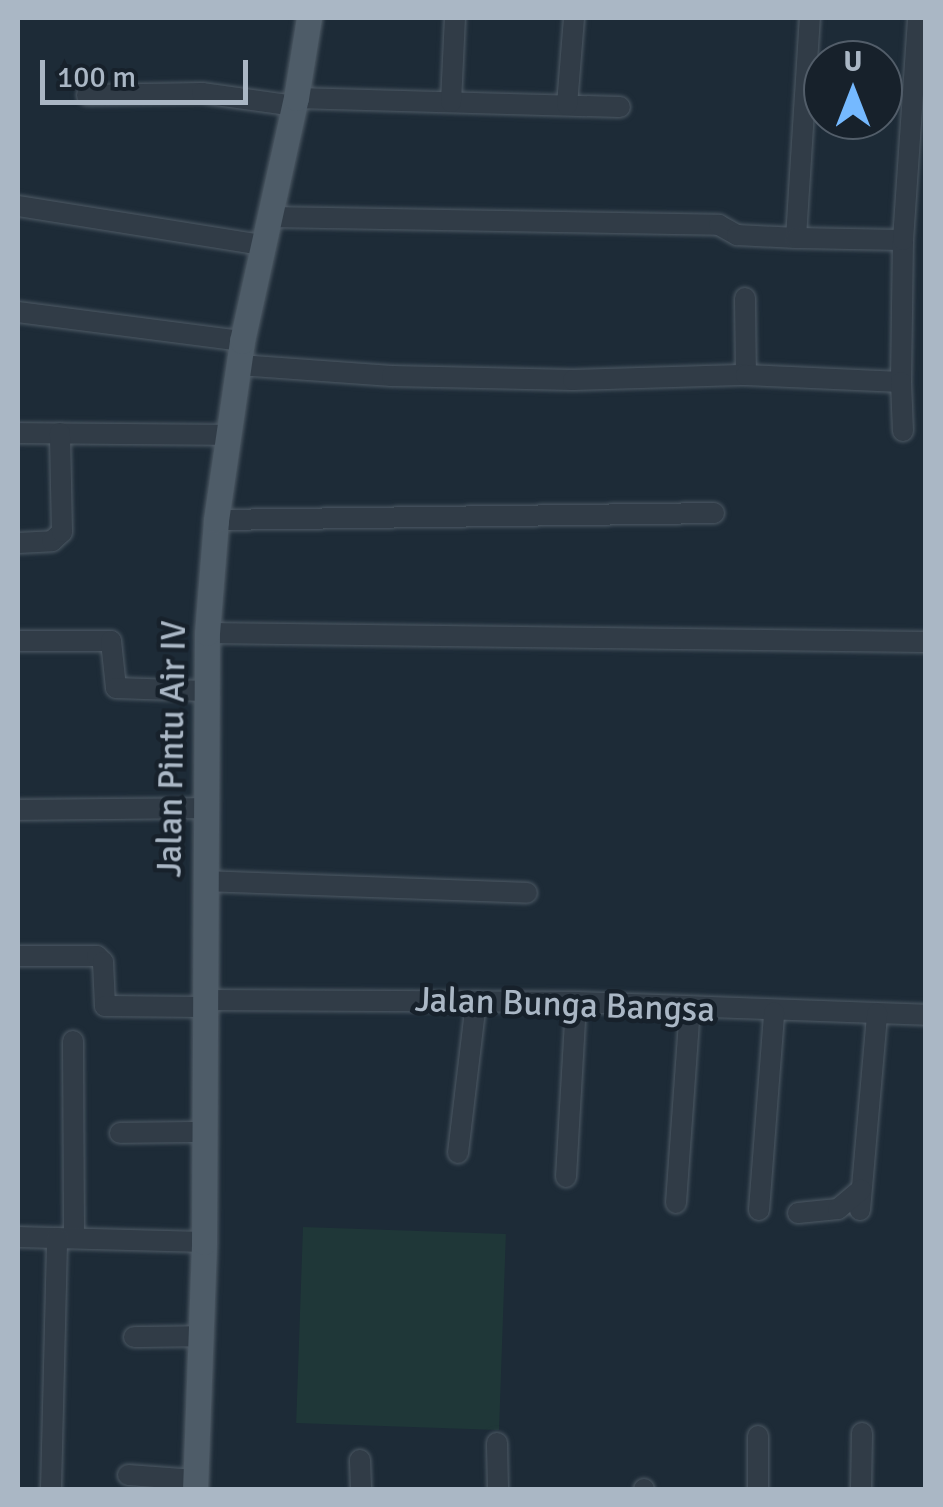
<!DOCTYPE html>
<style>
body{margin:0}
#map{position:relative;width:943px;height:1507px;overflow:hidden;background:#1d2b37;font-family:Signika,sans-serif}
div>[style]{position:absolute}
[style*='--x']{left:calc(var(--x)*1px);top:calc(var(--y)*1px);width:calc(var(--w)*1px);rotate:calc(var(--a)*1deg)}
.green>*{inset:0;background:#1f3738;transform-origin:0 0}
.roads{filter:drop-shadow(0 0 2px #4e5a65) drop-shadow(0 0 2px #4e5a65)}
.minor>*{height:20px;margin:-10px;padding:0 10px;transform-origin:10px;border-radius:10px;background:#313c47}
.major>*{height:25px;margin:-12.5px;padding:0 12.5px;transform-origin:12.5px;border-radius:12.5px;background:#4e5c68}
span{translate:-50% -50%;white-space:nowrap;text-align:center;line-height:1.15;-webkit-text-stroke:9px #17212b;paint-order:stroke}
.street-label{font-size:35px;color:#aab7c5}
.frame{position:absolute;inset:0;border:20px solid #aab7c5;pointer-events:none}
.north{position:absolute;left:803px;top:40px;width:100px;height:100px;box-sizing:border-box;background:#17212b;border:2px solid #525d69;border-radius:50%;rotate:0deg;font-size:28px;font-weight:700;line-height:40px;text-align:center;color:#aab7c5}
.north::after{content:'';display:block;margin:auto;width:35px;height:45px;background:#75b9ff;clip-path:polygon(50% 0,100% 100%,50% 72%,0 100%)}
.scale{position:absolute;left:40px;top:60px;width:208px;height:45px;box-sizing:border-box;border:5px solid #aab7c5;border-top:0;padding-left:12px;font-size:30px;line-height:35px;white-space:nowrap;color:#aab7c5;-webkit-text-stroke:8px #17212b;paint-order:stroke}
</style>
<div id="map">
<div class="green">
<div style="left:303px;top:1227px;width:203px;height:196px;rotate:2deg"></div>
</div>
<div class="roads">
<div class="minor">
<div style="--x:87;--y:95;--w:115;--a:-1"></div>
<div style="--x:202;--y:93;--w:93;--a:8"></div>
<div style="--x:296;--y:98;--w:324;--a:1.6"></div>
<div style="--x:451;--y:102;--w:84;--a:-87.3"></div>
<div style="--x:567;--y:105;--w:87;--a:-85.4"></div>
<div style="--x:18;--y:206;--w:247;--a:9.1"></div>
<div style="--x:269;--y:217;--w:450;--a:1"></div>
<div style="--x:719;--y:225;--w:21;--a:29"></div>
<div style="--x:737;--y:235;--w:59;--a:2.9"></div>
<div style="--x:796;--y:238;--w:220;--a:-86.4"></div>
<div style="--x:796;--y:238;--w:107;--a:1.1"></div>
<div style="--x:745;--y:298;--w:77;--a:89.3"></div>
<div style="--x:18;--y:312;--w:226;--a:7.4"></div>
<div style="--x:239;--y:365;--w:153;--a:4.1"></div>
<div style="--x:392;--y:376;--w:181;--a:1.3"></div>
<div style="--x:573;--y:380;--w:173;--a:-1.7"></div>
<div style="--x:746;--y:375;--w:155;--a:2.6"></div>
<div style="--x:901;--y:382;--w:142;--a:-89.2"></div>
<div style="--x:903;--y:240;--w:223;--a:-86.1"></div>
<div style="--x:901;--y:382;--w:49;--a:87.7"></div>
<div style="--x:18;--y:433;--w:211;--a:0.5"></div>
<div style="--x:216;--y:520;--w:498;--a:-0.8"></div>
<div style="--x:18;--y:543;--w:34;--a:-3"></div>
<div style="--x:52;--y:541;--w:13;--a:-42"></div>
<div style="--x:62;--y:532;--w:99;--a:-91.2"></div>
<div style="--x:207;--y:633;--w:719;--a:0.72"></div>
<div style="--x:18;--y:641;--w:93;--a:0"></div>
<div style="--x:111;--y:641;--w:47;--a:83.9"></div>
<div style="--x:116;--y:688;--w:88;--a:2"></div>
<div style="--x:18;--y:810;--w:187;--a:-0.6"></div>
<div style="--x:206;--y:881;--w:321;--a:2.1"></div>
<div style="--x:18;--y:956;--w:79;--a:0"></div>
<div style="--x:97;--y:956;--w:8;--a:45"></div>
<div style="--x:103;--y:962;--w:44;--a:87.4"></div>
<div style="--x:105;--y:1006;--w:99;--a:0.6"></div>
<div style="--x:204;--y:1000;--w:372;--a:0.3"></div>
<div style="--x:576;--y:1002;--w:350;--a:2.1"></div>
<div style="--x:73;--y:1041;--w:197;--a:89.7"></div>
<div style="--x:120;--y:1133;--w:84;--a:-0.7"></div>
<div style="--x:458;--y:1153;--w:153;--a:-83.2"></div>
<div style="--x:566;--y:1177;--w:175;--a:-86.7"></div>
<div style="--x:676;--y:1203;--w:196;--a:-85.9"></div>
<div style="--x:759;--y:1210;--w:198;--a:-85.6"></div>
<div style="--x:860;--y:1210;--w:197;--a:-85"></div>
<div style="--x:798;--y:1213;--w:40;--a:-5.7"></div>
<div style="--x:838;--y:1209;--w:30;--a:-40"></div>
<div style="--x:18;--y:1237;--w:186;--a:1.5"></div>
<div style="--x:134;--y:1337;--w:69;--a:-0.8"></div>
<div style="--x:758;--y:1436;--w:54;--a:90"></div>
<div style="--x:497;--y:1443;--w:47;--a:88.8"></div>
<div style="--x:360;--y:1460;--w:30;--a:88"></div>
<div style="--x:128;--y:1475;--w:68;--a:4.2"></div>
<div style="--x:51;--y:1489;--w:251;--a:-88.6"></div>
<div style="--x:644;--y:1490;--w:1;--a:-90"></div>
<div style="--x:861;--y:1490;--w:57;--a:-89"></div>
</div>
<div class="major">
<div style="--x:195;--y:1490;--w:248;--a:-87.9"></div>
<div style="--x:204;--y:1242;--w:609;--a:-89.72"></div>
<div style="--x:207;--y:633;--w:113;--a:-85.4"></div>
<div style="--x:216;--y:520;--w:181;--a:-81.7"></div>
<div style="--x:242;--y:341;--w:249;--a:-77.5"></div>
<div style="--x:296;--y:98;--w:81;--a:-80.8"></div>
</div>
</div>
<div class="street-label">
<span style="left:172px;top:749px;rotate:-89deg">Jalan Pintu Air IV</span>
<span style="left:565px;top:1005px;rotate:2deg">Jalan Bunga Bangsa</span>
</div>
<div class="frame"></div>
<div class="north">U</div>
<div class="scale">100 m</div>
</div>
